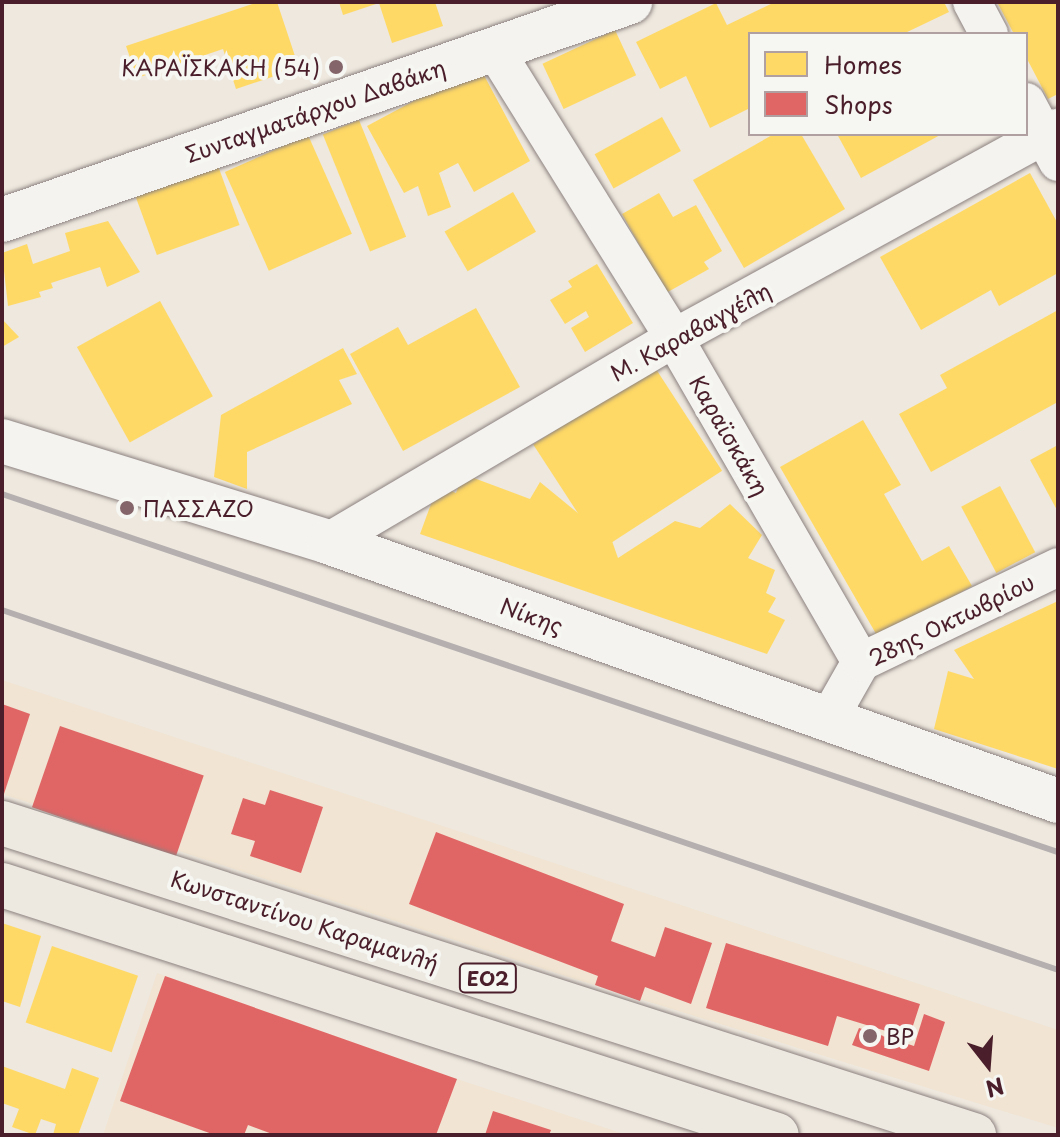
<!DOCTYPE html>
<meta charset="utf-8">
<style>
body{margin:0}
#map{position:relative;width:1060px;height:1137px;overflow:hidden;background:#eee8df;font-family:"Playpen Sans",sans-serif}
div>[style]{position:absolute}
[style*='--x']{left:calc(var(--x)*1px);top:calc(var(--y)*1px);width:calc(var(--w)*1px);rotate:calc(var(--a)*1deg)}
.built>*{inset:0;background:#f1e4d2}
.homes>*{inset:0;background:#ffd966;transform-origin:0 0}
.shops>*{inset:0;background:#e06666;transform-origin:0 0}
.roads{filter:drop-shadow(0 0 2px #8c817f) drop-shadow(0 0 2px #8c817f)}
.street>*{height:38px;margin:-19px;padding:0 19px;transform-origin:19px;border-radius:19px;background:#f4f3f0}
.secondary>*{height:44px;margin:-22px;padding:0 22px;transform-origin:22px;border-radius:22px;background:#f4f3f0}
.primary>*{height:44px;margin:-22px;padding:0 22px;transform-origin:22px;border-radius:22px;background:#ede9e1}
.rail>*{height:6px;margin:-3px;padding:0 3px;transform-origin:3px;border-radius:3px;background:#b5b0af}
.dots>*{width:22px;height:22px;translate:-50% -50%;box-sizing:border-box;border:4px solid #f6f6f2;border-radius:50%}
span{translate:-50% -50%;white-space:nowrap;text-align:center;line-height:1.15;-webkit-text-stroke:8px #f6f6f2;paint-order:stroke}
.shield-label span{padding:2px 6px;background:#f6f6f2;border:2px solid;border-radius:6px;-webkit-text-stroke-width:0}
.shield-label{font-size:20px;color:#4a1f2b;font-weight:700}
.poi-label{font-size:22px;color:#4a1f2b}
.right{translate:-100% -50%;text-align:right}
.left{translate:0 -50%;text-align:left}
.street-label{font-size:22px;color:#4a1f2b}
.frame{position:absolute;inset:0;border:4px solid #4a1f2b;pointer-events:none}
.legend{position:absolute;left:748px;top:32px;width:280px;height:104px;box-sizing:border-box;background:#f6f6f2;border:2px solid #b1a0a2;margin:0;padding:10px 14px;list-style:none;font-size:24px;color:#4a1f2b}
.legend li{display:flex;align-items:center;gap:16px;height:40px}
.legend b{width:40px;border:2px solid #b1a0a2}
.north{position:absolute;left:948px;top:1025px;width:80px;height:80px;-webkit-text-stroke:6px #f6f6f2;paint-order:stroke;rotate:163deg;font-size:22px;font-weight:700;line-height:32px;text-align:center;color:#4a1f2b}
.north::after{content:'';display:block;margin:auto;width:28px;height:36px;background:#4a1f2b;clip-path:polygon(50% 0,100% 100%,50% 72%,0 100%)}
</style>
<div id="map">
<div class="built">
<div style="clip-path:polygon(2px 680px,1058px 1030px,1058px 1128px,581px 981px,2px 794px)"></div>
<div style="clip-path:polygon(157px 973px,457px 1079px,627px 1135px,103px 1135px)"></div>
</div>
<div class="homes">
<div style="clip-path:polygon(258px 2px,277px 2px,299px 68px,236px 89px,223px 49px,137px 78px,126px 46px)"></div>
<div style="clip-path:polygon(339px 2px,435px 2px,443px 26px,392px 43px,379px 3px,343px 15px)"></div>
<div style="clip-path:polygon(775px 2px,944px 2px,949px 12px,903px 34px,750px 34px,750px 108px,710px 128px,686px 76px,660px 89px,636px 42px,716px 3px,727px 25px)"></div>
<div style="clip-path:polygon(1058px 2px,1058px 94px,1048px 99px,1026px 57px,1026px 34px,1014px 34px,998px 4px)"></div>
<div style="left:615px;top:30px;width:50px;height:80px;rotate:65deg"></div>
<div style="clip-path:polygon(479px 66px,530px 161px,474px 192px,458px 163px,439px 173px,451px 207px,428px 216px,418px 186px,404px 193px,367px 126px)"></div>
<div style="left:662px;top:117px;width:39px;height:77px;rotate:61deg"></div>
<div style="left:359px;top:120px;width:126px;height:39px;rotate:68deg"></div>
<div style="clip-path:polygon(774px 134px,801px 134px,845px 209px,744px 268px,693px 180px)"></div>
<div style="clip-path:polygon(837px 134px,942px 134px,861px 178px)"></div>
<div style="left:308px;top:135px;width:108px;height:91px;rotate:66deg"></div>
<div style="left:217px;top:163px;width:66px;height:88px;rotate:70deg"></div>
<div style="clip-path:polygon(1030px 173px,1058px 224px,1058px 273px,999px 306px,991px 290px,921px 330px,880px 257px)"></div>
<div style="left:513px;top:192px;width:46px;height:79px;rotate:60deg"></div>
<div style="clip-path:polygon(659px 193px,673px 217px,696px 205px,722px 251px,704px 262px,709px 269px,666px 293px,622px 214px)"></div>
<div style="clip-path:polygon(108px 221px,140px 272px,107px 287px,100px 267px,51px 283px,53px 288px,39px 292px,41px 297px,8px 306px,2px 253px,27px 244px,33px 264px,70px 251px,65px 233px)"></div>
<div style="clip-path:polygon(597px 264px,633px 323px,585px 352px,571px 328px,589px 317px,586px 311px,565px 324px,550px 300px,572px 287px,568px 281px)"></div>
<div style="left:160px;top:301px;width:109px;height:95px;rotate:61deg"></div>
<div style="clip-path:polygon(476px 308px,520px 387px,403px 451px,350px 354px,398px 327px,408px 345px)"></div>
<div style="clip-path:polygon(1058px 310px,1058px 407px,1056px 403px,931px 472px,899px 414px,947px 388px,940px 375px)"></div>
<div style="clip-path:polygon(2px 319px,19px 337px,2px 347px)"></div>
<div style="clip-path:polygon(343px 348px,357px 374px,339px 380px,352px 404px,247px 452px,247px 489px,214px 477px,221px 415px)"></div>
<div style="left:654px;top:366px;width:125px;height:144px;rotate:57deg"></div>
<div style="clip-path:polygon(863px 420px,901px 485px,884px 494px,922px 561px,949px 546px,972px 586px,879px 639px,780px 467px)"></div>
<div style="clip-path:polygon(1058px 445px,1058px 512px,1030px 460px)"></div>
<div style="clip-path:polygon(463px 474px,530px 499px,540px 482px,612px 541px,618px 558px,675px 521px,700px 528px,730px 504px,762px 535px,748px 558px,775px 570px,766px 593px,776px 598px,768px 612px,785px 620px,767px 654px,420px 534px,438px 485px,456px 493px)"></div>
<div style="left:1000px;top:486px;width:75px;height:44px;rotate:62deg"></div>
<div style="clip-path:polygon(1058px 601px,1058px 769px,934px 729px,948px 671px,974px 679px,954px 650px)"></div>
<div style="clip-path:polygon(2px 923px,41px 936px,20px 1007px,2px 1001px)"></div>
<div style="left:52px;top:946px;width:91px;height:81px;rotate:19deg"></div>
<div style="clip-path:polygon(2px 1066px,65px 1089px,72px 1068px,99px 1078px,78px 1135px,53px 1135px,56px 1124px,41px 1119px,35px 1135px,12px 1127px,19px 1109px,2px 1103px)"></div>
</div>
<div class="shops">
<div style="clip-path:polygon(2px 704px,30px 714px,3px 797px,2px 796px)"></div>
<div style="left:60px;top:726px;width:152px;height:86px;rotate:19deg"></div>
<div style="clip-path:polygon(270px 790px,323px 807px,301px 873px,250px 856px,255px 841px,231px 834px,243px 798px,265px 805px)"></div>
<div style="clip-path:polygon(436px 832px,624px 904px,611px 941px,655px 957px,665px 927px,712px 943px,691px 1004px,645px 987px,640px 1001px,595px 985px,598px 976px,409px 904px)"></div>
<div style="clip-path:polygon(726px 943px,920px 1004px,909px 1038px,837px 1016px,828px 1046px,706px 1008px)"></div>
<div style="clip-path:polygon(165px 976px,457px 1079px,436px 1135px,275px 1135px,248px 1125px,244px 1135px,215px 1135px,120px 1101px)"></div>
<div style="clip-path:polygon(924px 1014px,945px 1022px,929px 1071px,852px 1045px,859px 1028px,914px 1046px)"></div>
<div style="clip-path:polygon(493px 1111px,551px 1130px,549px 1135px,485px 1135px)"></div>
</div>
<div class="roads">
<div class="street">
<div style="--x:972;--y:2;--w:36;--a:62"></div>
<div style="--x:493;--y:47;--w:343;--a:58.1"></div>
<div style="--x:674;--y:338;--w:374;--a:60"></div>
<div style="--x:1026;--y:102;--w:68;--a:61.9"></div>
<div style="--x:328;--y:542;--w:402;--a:-30.5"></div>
<div style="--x:674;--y:338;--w:438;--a:-28.7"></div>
<div style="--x:828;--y:720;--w:67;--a:-60.4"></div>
<div style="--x:861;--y:662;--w:219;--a:-25.7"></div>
</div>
<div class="secondary">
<div style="--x:2;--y:220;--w:665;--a:-19.14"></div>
<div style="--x:2;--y:441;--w:341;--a:17.2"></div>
<div style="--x:328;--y:542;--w:775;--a:19.53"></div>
</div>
<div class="primary">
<div style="--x:2;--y:823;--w:1021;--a:17.8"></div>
<div style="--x:2;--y:885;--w:814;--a:17.88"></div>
</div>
</div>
<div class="rail">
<div style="--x:2;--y:494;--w:1115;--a:18.73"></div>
<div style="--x:2;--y:610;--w:1116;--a:18.82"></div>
</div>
<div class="dots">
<div style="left:336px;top:67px;background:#83656a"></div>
<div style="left:127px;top:508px;background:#83656a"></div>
<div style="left:870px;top:1036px;background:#83656a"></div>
</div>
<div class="shield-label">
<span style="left:488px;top:978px">ΕΟ2</span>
</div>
<div class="poi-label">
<span class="right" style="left:320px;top:67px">ΚΑΡΑΪΣΚΑΚΗ (54)</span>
<span class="left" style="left:143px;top:508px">ΠΑΣΣΑΖΟ</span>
<span class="left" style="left:886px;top:1036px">BP</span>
</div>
<div class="street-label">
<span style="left:315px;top:110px;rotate:-19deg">Συνταγματάρχου Δαβάκη</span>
<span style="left:690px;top:331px;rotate:-29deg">Μ. Καραβαγγέλη</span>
<span style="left:730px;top:435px;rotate:60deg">Καραϊσκάκη</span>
<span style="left:532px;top:615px;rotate:20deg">Νίκης</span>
<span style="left:951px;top:619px;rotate:-26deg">28ης Οκτωβρίου</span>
<span style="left:305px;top:920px;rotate:18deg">Κωνσταντίνου Καραμανλή</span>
</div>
<div class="frame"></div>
<ul class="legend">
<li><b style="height:22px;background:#ffd966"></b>Homes</li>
<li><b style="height:22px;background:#e06666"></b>Shops</li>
</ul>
<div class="north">N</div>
</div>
